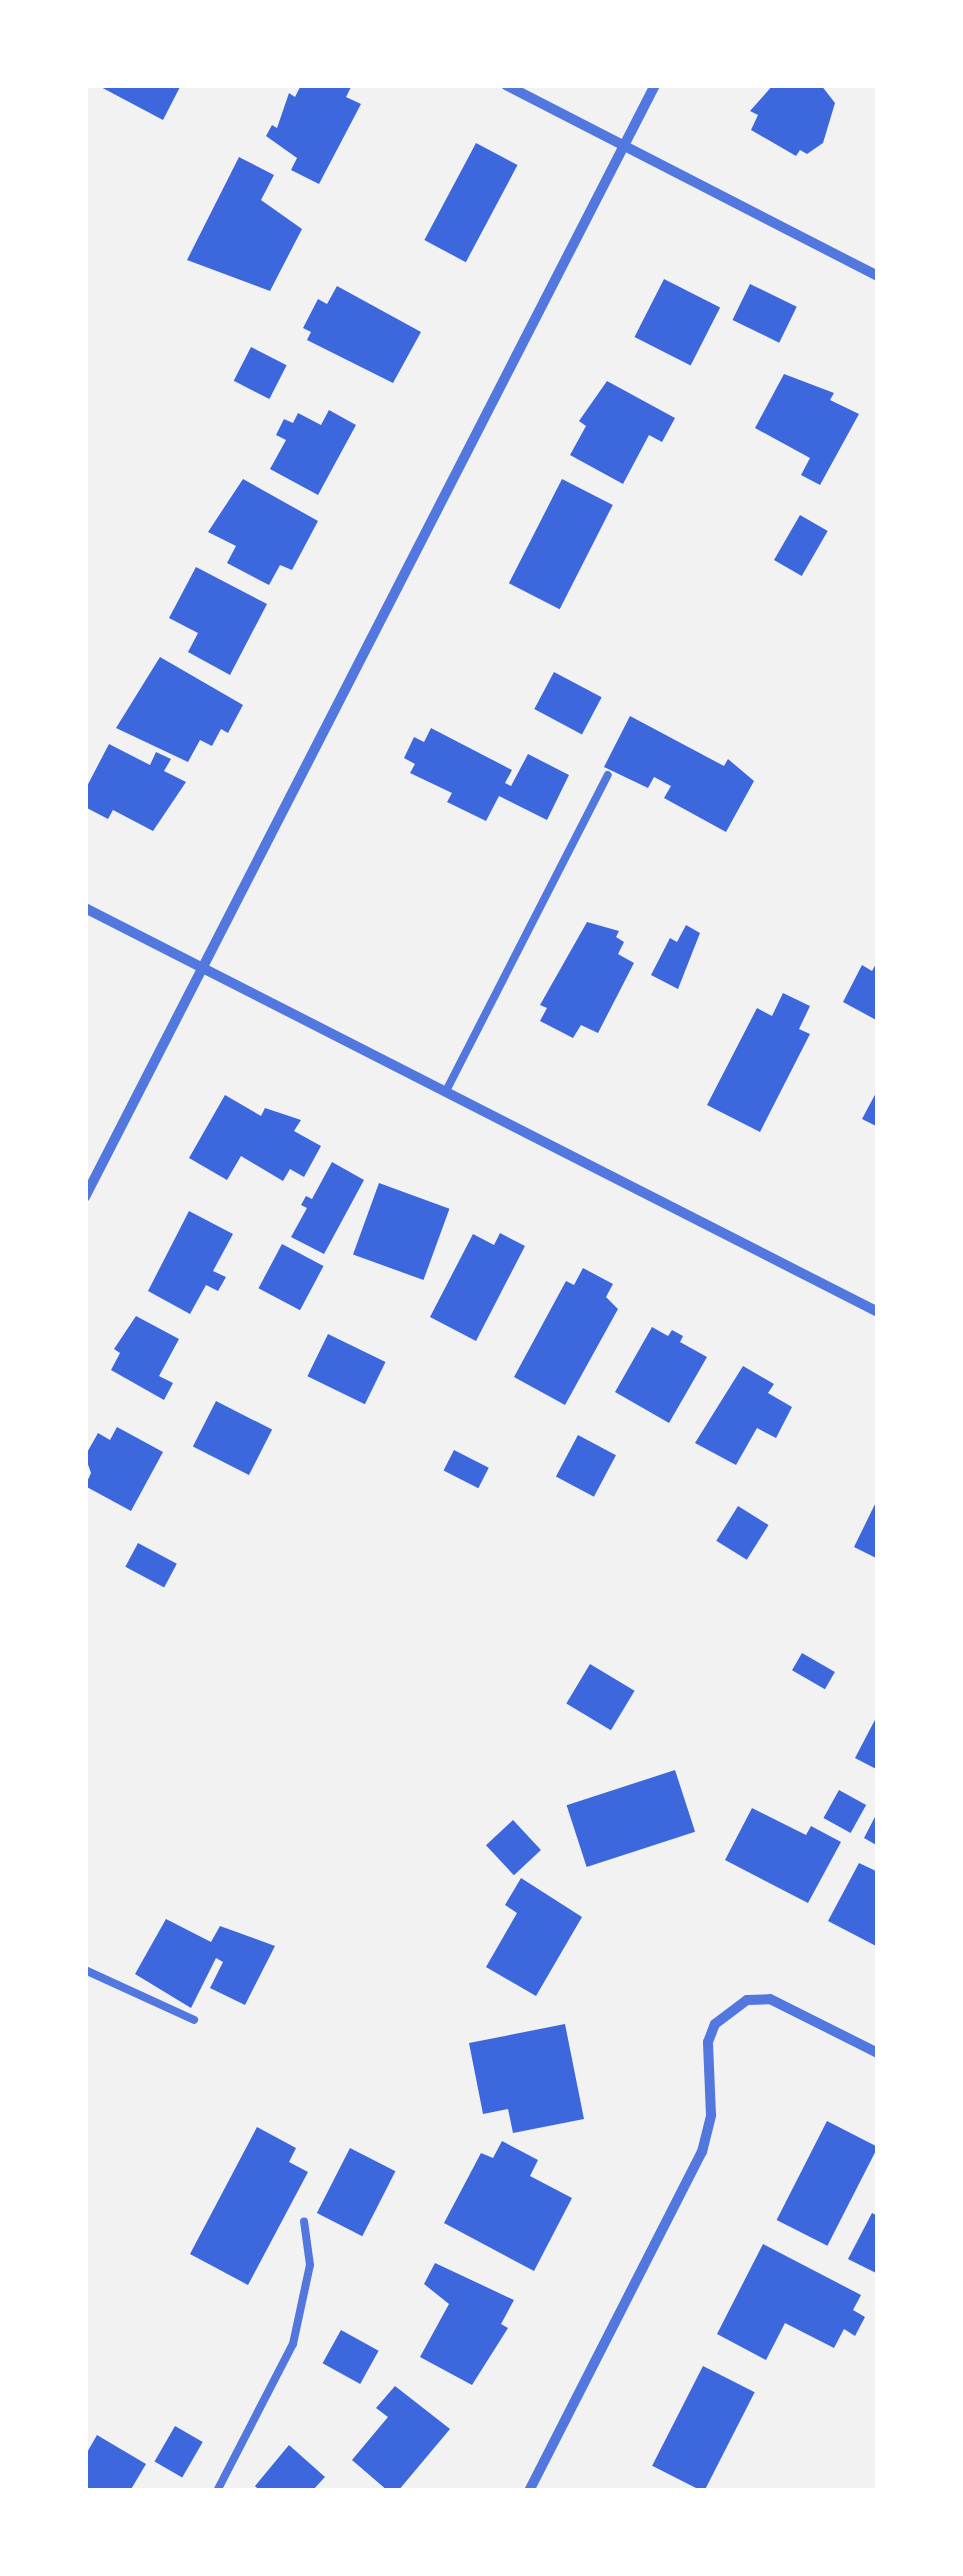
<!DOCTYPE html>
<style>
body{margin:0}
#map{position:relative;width:963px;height:2576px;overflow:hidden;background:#f2f2f2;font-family:"Roboto Condensed",sans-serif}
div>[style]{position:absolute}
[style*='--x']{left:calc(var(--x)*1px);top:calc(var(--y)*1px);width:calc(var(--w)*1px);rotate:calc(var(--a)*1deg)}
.building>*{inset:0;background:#3d67dc;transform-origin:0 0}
.service>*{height:8px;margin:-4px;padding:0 4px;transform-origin:4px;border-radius:4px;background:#5277de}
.minor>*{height:10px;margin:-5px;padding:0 5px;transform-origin:5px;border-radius:5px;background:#5277de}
span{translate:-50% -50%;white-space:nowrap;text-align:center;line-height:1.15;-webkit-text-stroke:8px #fff;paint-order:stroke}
.frame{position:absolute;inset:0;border:88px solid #fff;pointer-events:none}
</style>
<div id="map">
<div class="building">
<div style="clip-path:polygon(97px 85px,181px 85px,163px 120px)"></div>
<div style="clip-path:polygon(301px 85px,352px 85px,346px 97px,361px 104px,319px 184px,291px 170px,297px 158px,266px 136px,272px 125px,277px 128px,289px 93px,295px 97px)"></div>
<div style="clip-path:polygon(773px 85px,821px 85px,835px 103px,823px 143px,807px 154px,800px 150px,796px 156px,751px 130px,758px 115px,750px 111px)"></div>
<div style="left:476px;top:143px;width:47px;height:110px;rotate:28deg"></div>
<div style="clip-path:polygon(239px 157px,274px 175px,261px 200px,302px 229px,270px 291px,187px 260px)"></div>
<div style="left:664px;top:279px;width:63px;height:65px;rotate:27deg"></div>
<div style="left:750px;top:284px;width:52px;height:40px;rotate:26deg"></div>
<div style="clip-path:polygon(337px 286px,421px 332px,393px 383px,307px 340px,311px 332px,303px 328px,318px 299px,327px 304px)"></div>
<div style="left:251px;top:347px;width:40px;height:38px;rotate:27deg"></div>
<div style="clip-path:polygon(784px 374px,834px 393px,830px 400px,859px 414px,820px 485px,801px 475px,810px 458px,755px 428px)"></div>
<div style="clip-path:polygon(607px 381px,675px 418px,662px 442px,649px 435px,623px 484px,570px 455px,586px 426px,579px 421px)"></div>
<div style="clip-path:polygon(329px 410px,356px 425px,318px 495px,270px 469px,286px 440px,276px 435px,284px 419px,293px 423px,298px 413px,321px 425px)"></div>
<div style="clip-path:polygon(243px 479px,318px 521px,292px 570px,280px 565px,269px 585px,227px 563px,236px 546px,208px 532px)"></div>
<div style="left:562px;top:479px;width:57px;height:117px;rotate:27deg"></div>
<div style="left:800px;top:515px;width:32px;height:52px;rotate:30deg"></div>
<div style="clip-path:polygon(196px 567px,267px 604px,230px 675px,188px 652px,198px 633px,169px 618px)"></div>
<div style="clip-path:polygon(160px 657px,243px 705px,228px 733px,221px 729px,212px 746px,200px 740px,188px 762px,116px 728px)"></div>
<div style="left:554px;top:672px;width:54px;height:42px;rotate:28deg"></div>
<div style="clip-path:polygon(630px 716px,724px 766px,728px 759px,754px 781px,726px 832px,664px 798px,671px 786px,654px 777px,648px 788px,604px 767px)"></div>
<div style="clip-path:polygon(431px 728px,512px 770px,505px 783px,511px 786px,528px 754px,569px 775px,547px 820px,499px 796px,486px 821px,447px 802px,452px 793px,410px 773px,415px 764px,404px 758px,414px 737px,424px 742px)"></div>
<div style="clip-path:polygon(109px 744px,150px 765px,156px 752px,171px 759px,164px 771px,186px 782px,153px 831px,113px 810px,108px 819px,85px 807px,85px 790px)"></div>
<div style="clip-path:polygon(587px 922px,619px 931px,616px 937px,624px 942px,618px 954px,634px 963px,598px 1033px,581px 1025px,573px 1038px,540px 1021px,547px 1008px,540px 1005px)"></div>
<div style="clip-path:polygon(686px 925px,700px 933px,678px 989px,651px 975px,670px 938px,677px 942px)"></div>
<div style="clip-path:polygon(878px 960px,878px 1021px,843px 1002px,862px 965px,872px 971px)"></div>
<div style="clip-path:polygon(783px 993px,810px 1006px,799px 1029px,810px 1034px,760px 1132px,707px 1105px,757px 1008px,772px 1016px)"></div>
<div style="clip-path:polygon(878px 1089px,878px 1127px,862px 1119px)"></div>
<div style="clip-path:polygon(225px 1095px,261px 1116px,265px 1108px,301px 1120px,294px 1131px,321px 1146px,304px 1177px,290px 1169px,283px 1181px,241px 1156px,227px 1180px,189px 1158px)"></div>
<div style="clip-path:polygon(332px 1162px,364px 1180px,324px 1254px,291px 1237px,307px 1208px,301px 1205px,306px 1196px,312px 1199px)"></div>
<div style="left:379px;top:1183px;width:75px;height:76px;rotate:20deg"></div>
<div style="clip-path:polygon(189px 1211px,233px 1234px,213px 1271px,226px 1277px,218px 1291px,206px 1285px,190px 1314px,148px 1291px)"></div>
<div style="clip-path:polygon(500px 1233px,525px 1246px,476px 1341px,430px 1317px,473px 1234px,494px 1245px)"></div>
<div style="left:282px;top:1244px;width:47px;height:50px;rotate:28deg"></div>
<div style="clip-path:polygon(583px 1268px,613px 1284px,606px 1297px,618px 1309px,565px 1405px,514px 1377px,566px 1281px,574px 1285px)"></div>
<div style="clip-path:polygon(136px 1316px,179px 1339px,159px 1376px,173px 1383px,164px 1400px,111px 1370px,120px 1353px,114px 1349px)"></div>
<div style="clip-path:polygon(652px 1327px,668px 1336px,672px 1330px,683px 1336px,680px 1342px,707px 1357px,669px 1423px,615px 1392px)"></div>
<div style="left:328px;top:1334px;width:64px;height:47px;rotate:26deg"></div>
<div style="clip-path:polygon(743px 1366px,774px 1384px,768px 1393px,792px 1407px,776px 1438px,757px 1428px,736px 1465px,695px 1443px)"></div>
<div style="left:216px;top:1401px;width:63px;height:51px;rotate:27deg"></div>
<div style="clip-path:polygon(117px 1427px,163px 1452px,131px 1511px,85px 1486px,91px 1473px,85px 1456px,98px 1433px,110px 1440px)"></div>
<div style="left:578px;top:1435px;width:43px;height:47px;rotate:28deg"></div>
<div style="left:454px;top:1450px;width:39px;height:23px;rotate:27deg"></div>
<div style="clip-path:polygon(878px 1498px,878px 1559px,854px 1547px)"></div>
<div style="left:738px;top:1506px;width:36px;height:41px;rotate:32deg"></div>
<div style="left:138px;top:1543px;width:44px;height:27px;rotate:28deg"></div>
<div style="left:802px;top:1653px;width:38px;height:20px;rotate:30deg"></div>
<div style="left:590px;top:1664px;width:52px;height:46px;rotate:31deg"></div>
<div style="clip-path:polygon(878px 1714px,878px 1770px,855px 1758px)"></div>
<div style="left:675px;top:1770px;width:65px;height:114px;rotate:72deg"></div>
<div style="left:839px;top:1790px;width:31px;height:32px;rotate:29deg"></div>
<div style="clip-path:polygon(752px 1808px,806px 1835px,811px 1826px,841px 1842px,808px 1903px,725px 1860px)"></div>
<div style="clip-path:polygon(878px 1811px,878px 1846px,864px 1838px)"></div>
<div style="left:513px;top:1820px;width:41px;height:37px;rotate:47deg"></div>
<div style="clip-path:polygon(859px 1863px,878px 1872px,878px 1947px,828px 1921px)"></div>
<div style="clip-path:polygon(521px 1878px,582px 1917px,536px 1996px,486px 1967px,517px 1913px,505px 1905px)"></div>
<div style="clip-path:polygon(166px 1919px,211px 1942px,220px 1926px,275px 1946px,245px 2005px,210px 1988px,223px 1962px,216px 1958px,191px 2008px,135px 1974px)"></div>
<div style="clip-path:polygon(565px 2024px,584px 2119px,513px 2133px,508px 2109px,483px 2114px,469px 2043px)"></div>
<div style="left:827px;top:2121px;width:57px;height:111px;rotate:27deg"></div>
<div style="clip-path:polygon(257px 2127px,296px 2148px,289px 2162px,308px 2172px,248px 2285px,190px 2254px)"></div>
<div style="clip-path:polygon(502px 2141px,538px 2160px,530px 2176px,572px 2198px,534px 2271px,444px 2223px,481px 2153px,493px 2158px)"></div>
<div style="left:350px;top:2148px;width:51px;height:73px;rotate:27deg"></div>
<div style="clip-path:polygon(872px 2213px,878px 2216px,878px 2274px,848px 2259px)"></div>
<div style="clip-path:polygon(763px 2244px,861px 2295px,853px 2310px,865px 2317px,855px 2336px,844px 2329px,834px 2348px,785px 2323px,766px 2360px,717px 2334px)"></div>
<div style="clip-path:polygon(435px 2263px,514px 2300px,501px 2324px,508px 2328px,472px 2385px,420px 2357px,449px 2304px,424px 2284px)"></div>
<div style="left:341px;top:2330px;width:43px;height:38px;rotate:29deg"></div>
<div style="left:703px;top:2366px;width:58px;height:112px;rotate:27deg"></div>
<div style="clip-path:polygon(395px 2386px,450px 2429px,398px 2491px,388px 2491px,352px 2460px,388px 2417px,376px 2408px)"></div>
<div style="left:175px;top:2426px;width:32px;height:41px;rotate:30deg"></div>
<div style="clip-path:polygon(97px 2435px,146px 2464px,130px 2491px,85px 2491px,85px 2456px)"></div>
<div style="clip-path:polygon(289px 2445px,325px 2477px,312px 2491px,260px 2491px,255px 2486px)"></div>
</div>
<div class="service">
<div style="--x:446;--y:1091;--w:355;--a:-62.9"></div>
<div style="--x:85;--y:1970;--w:120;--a:24.6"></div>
<div style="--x:217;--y:2491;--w:165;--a:-62.7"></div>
<div style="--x:293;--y:2344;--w:81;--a:-77.9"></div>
<div style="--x:310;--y:2265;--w:44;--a:-97.8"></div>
</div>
<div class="minor">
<div style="--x:506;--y:85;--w:418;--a:27.2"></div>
<div style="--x:85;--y:908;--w:890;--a:27"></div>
<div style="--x:85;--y:1197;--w:1250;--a:-62.86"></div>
<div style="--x:529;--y:2491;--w:381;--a:-63"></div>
<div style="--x:702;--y:2152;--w:38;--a:-76"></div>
<div style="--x:711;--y:2115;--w:73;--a:-92.4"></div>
<div style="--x:708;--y:2042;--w:19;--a:-69"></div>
<div style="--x:715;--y:2024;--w:40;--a:-37"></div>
<div style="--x:747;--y:2000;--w:23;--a:-2"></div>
<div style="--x:770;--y:1999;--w:121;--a:26.6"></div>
</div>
<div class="frame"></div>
</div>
